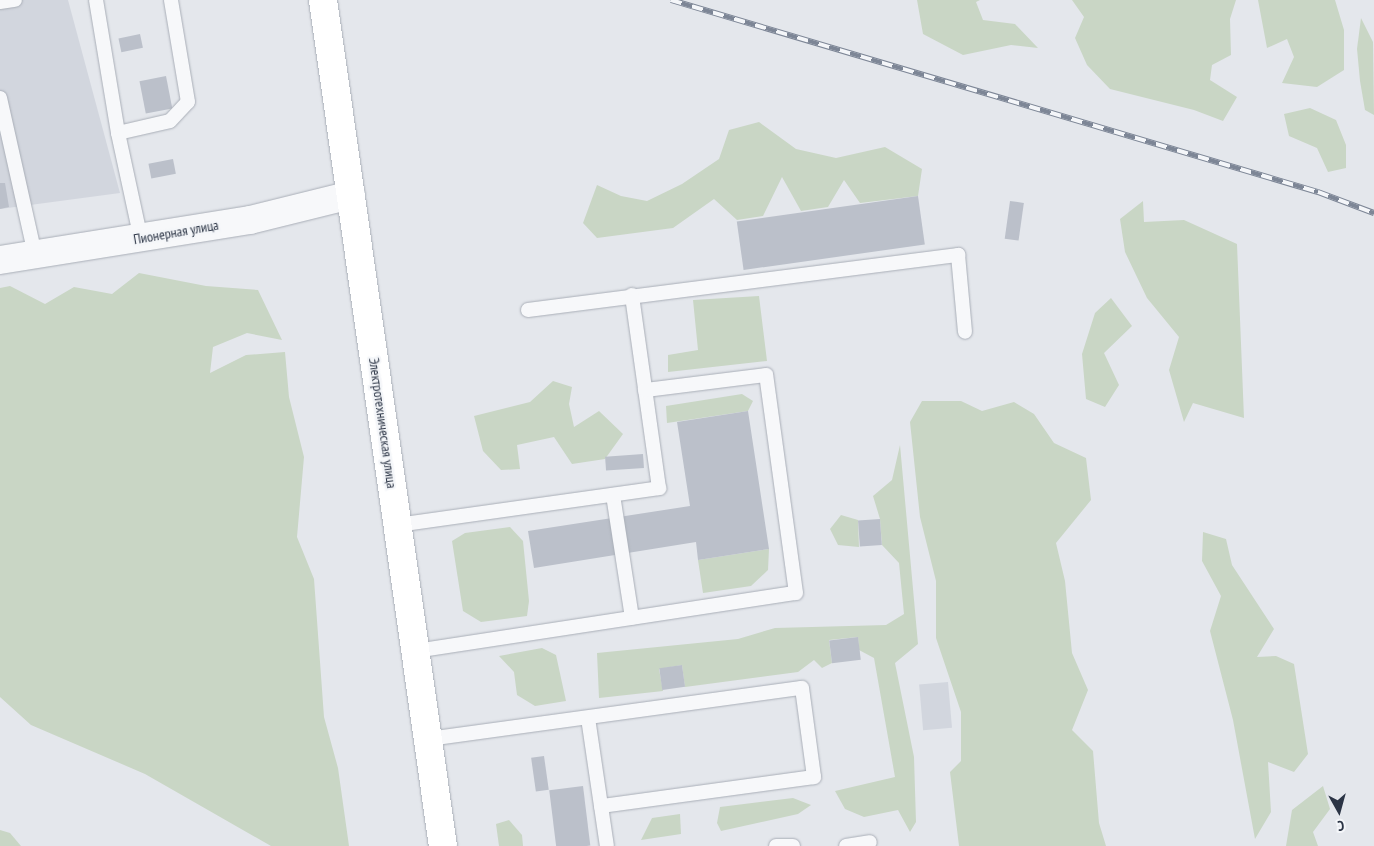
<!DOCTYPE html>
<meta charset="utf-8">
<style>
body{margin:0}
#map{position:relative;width:1374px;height:846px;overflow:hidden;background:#e4e7ec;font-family:"PT Sans Narrow",sans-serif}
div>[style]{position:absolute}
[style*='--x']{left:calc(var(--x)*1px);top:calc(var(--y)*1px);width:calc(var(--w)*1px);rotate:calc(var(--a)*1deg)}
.built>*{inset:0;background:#d2d6de;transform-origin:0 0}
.green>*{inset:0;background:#c9d6c5}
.building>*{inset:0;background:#bbc0ca;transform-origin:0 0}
.roads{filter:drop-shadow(0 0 1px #a9aeb7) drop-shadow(0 0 1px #a9aeb7)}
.service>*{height:14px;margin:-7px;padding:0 7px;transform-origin:7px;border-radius:7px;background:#f7f8fa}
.tertiary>*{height:28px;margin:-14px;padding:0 14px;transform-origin:14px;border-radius:14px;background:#f7f8fa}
.secondary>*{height:28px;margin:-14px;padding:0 14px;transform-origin:14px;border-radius:14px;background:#fff}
.rail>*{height:5.5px;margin-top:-2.75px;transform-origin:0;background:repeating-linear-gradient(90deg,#f4f6f9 0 11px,#7d8696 0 22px);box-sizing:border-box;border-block:1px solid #7d8696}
span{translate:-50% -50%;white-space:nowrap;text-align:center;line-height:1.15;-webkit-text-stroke:4.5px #f4f6f9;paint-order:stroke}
.street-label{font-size:14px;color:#2b3445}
.north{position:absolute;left:1314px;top:786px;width:50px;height:50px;-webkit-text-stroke:4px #f4f6f9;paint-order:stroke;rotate:173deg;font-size:14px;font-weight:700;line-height:20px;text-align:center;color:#2b3445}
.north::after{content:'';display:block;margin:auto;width:18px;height:22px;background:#2b3445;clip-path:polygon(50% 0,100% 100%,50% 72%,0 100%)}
</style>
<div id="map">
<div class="built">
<div style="clip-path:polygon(0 0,68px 0,120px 193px,0 209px)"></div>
<div style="left:948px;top:682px;width:46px;height:29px;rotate:85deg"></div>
</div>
<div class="green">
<div style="clip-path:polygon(917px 0,980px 0,976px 2px,983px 20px,1015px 24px,1038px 48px,1011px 45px,963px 55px,923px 34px)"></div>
<div style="clip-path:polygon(1072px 0,1236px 0,1230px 19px,1231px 55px,1212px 65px,1210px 80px,1237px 97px,1223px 121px,1194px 110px,1110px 89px,1087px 65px,1075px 38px,1084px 17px)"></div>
<div style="clip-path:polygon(1258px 0,1335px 0,1344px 30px,1344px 70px,1317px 87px,1282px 83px,1294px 57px,1287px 39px,1267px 48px)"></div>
<div style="clip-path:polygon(1361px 18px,1373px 42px,1374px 115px,1365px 110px,1360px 81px,1357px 49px)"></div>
<div style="clip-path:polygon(1310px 108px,1336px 120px,1346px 145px,1346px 168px,1328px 172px,1317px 148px,1289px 136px,1284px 114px)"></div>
<div style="clip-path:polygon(759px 122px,796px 149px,836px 158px,885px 147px,922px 169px,918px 196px,860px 203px,844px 180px,828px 207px,801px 211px,782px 177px,763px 216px,737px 220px,714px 199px,673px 228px,597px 238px,583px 223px,597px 185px,621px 196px,647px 201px,682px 184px,719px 159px,729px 130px)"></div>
<div style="clip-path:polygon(1143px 201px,1144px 222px,1184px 220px,1237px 244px,1244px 418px,1193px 403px,1184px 422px,1169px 370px,1179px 337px,1147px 298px,1125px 252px,1120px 219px)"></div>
<div style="clip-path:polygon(139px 273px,206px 286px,258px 290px,282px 340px,247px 333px,213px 347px,210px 373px,246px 355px,285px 352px,289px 397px,304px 457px,297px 537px,314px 579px,324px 717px,338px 768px,349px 846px,271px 846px,145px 774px,31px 725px,0 697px,0 288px,10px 286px,45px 304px,74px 287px,112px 294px)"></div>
<div style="clip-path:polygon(759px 296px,767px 361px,668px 372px,668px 355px,698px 350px,693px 300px)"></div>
<div style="clip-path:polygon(1111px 298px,1132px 326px,1104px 353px,1119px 385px,1105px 407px,1086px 399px,1082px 354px,1095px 313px)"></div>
<div style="clip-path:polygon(553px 381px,572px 387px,569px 404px,574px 427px,599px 411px,623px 434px,605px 459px,572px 464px,554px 437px,517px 445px,520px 469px,501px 470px,483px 451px,474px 416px,530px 402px)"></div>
<div style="clip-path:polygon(742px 394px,753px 401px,748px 411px,667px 423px,666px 406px)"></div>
<div style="clip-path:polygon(922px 401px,961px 401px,982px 411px,1014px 402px,1034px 414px,1054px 443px,1086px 458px,1091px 500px,1056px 543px,1065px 581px,1072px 653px,1088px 690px,1072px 730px,1093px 751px,1099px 823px,1106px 846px,959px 846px,950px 772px,961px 761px,961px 712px,936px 638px,936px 581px,920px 517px,910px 422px)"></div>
<div style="clip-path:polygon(900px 445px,918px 644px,895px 663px,914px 757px,916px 822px,910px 832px,898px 810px,864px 817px,845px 809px,835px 791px,895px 777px,874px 658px,859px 650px,858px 637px,829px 640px,832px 663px,822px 668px,814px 660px,798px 672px,685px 687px,682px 665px,659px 669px,663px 691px,599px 698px,597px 653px,738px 639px,775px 628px,886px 625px,904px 614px,899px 563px,882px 545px,880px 519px,873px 496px,892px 480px)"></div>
<div style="clip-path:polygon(841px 515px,858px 520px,859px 547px,838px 545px,830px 529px)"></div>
<div style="clip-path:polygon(510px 527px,523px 541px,529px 601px,527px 616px,481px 622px,463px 611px,452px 541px,465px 533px)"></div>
<div style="clip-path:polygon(1203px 532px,1226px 539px,1232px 565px,1274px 629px,1257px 657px,1276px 656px,1294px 664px,1308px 754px,1294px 772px,1268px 762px,1271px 812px,1255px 839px,1233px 720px,1210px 631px,1221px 596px,1202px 561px)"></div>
<div style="clip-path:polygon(769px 549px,768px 570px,751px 586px,703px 593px,698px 560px)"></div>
<div style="clip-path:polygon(542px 648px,556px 655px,566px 701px,535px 706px,517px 695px,514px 672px,499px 656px)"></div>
<div style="clip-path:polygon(1323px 786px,1330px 809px,1313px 832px,1318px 846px,1286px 846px,1292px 810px)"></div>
<div style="clip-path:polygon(793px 798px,811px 805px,798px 814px,721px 831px,717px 823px,720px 807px)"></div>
<div style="clip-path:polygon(680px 814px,681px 834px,641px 840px,652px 818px)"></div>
<div style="clip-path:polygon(509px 820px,522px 835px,523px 846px,499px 846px,496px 824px)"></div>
<div style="clip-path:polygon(0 830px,10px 833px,21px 846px,0 846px)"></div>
</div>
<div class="building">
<div style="left:140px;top:34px;width:14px;height:22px;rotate:78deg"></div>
<div style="left:166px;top:76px;width:33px;height:27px;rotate:79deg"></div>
<div style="left:173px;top:159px;width:15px;height:25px;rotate:79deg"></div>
<div style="clip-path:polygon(0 183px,5px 183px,9px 207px,0 209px)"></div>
<div style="left:918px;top:196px;width:49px;height:183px;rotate:82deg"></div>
<div style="left:1010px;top:201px;width:14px;height:38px;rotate:8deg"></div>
<div style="clip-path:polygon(748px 411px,769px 549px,698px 560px,696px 542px,534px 568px,528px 531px,690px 506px,677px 422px)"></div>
<div style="left:643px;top:454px;width:14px;height:38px;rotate:86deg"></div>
<div style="left:880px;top:519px;width:26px;height:22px;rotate:86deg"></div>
<div style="left:858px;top:637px;width:23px;height:29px;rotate:83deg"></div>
<div style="left:682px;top:665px;width:22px;height:23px;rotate:82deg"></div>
<div style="left:544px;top:756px;width:34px;height:13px;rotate:82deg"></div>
<div style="left:583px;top:786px;width:60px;height:34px;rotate:83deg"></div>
</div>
<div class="roads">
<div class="service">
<div style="--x:96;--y:0;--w:135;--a:80.6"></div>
<div style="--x:118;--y:133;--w:108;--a:77.8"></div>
<div style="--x:0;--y:2;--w:15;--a:-8"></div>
<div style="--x:0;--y:98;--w:160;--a:77.4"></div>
<div style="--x:118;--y:133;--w:53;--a:-13"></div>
<div style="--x:170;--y:121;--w:26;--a:-47"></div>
<div style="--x:188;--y:102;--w:103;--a:-99.5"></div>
<div style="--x:528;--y:310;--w:434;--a:-7.3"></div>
<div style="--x:958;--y:255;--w:77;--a:84.8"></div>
<div style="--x:613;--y:495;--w:124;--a:81.2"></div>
<div style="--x:397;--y:525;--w:265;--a:-8"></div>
<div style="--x:659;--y:488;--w:195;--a:-98"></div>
<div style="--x:415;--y:651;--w:385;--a:-8.7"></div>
<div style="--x:796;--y:593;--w:220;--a:-97.8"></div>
<div style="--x:766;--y:375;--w:122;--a:172.9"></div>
<div style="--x:588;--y:718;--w:129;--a:81.6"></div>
<div style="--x:428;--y:739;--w:377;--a:-7.8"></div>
<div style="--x:802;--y:688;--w:90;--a:82.3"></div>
<div style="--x:814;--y:777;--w:215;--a:172.2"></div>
<div style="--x:776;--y:846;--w:17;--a:0"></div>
<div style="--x:846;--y:846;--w:24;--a:-9"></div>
</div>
<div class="tertiary">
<div style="--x:0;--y:260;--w:253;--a:-9.1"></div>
<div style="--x:250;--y:220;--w:104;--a:-13.9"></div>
</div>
<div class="secondary">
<div style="--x:323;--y:0;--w:854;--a:81.93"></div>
</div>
</div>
<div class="rail">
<div style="--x:671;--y:0;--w:675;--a:16.53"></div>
<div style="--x:1318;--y:192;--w:60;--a:20.6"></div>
</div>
<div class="street-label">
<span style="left:176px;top:232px;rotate:-10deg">Пионерная улица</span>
<span style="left:383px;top:423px;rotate:82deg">Электротехническая улица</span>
</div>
<div class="north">С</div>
</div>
